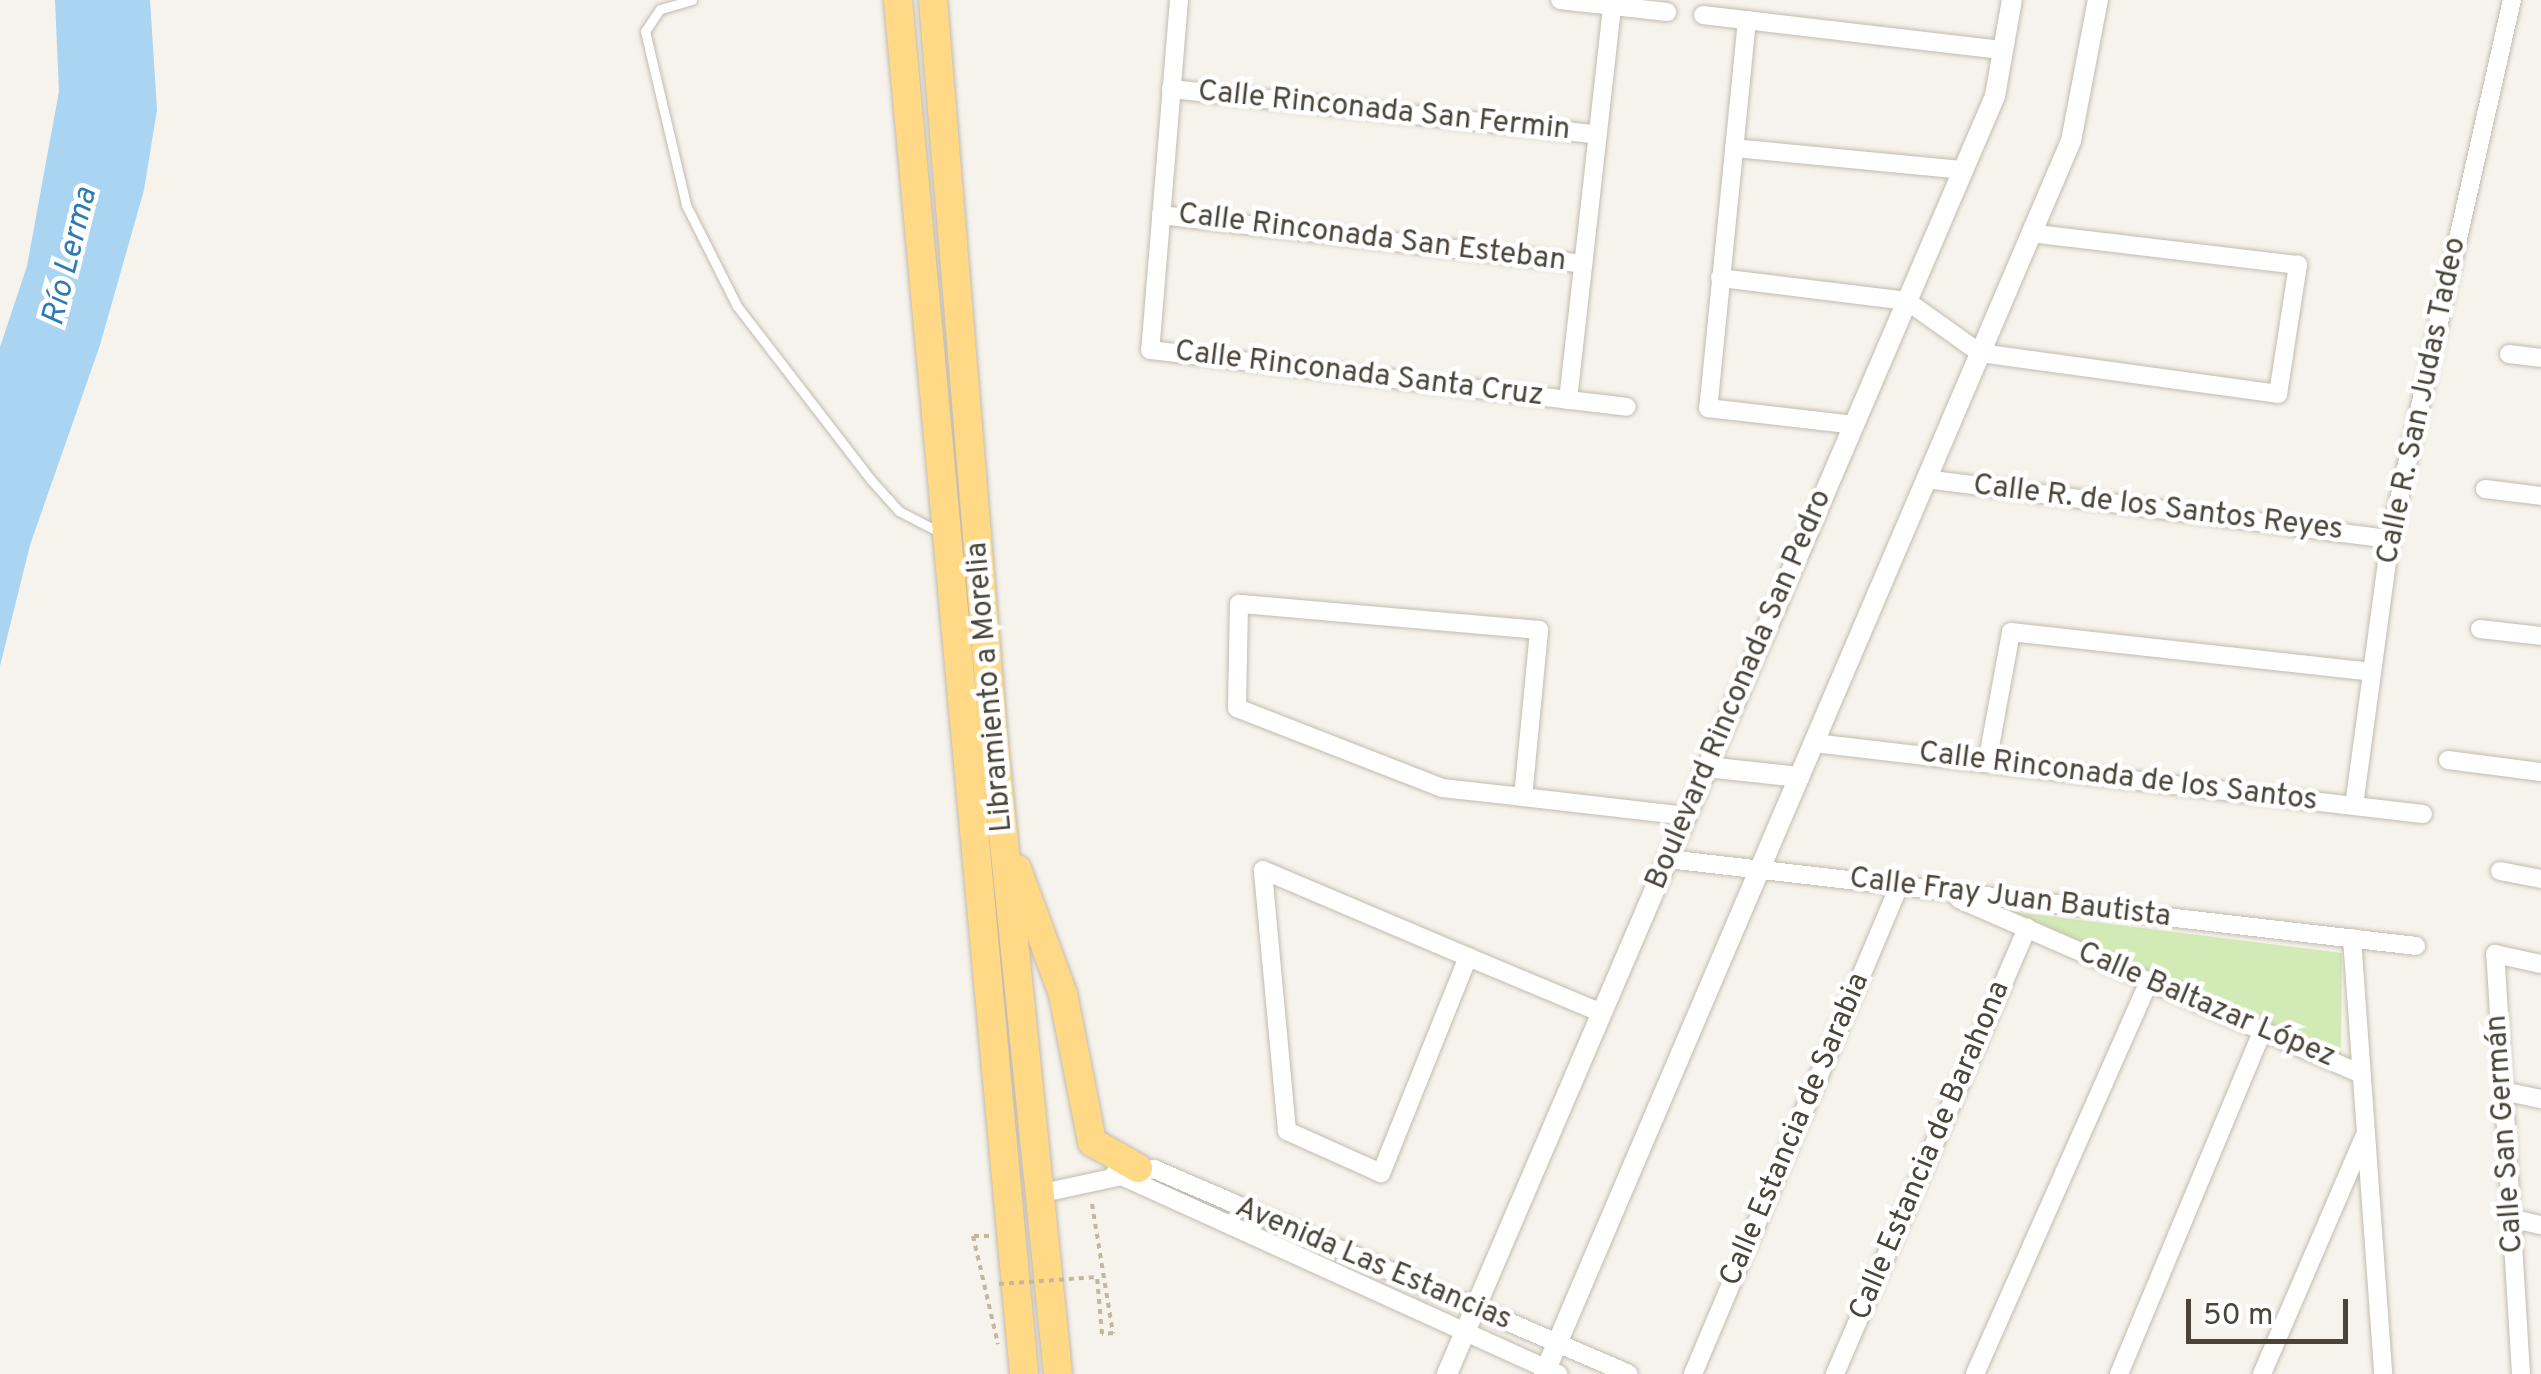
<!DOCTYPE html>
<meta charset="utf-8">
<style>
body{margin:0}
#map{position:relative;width:2541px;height:1374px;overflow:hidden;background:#f6f3ec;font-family:Overpass,sans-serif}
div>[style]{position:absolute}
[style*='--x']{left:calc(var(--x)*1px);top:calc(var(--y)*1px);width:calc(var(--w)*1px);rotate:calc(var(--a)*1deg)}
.green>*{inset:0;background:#d2eab5}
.water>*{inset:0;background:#a9d4f2}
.path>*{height:4px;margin-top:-2px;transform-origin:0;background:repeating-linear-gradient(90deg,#c4b79f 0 5px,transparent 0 10px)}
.roads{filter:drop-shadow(0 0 2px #c2bbae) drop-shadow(0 0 2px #c2bbae)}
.service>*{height:9px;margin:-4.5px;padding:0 4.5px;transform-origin:4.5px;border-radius:4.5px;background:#fff}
.minor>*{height:18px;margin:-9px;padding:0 9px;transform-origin:9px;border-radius:9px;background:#fff}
.tertiary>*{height:20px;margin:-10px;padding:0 10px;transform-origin:10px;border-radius:10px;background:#fff}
.trunk>*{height:28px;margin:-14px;padding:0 14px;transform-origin:14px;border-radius:14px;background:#ffd985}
.path-bridge>*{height:4px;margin-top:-2px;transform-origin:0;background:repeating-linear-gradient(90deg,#c4b79f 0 5px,transparent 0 10px)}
span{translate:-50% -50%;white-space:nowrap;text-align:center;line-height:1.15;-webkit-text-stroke:9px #fff;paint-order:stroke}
.street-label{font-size:30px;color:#4b4439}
.water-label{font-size:32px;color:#2e7ab2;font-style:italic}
.scale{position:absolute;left:2186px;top:1299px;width:162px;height:45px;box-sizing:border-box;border:5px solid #4b4439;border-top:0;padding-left:12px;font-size:30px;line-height:35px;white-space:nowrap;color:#4b4439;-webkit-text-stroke:8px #fff;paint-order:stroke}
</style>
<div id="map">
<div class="green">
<div style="clip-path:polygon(2014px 912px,2342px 953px,2341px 1055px)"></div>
</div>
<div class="water">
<div style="clip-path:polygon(55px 0,150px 0,157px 110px,144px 190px,100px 345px,30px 545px,0 666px,0 347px,27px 266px,59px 91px)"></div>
</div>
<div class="path">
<div style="--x:1092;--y:1204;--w:131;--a:80.8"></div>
<div style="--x:1113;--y:1333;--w:11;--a:175"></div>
<div style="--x:1102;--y:1334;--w:57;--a:-95"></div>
<div style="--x:989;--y:1236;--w:16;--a:180"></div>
<div style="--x:973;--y:1236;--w:111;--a:77"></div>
</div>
<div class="roads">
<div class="service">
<div style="--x:692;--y:0;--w:33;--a:164"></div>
<div style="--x:660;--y:9;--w:27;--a:124"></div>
<div style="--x:645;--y:31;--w:179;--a:76.7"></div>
<div style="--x:686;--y:205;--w:113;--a:63.2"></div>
<div style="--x:737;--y:306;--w:220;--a:52.4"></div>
<div style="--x:871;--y:480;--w:42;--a:47.9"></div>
<div style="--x:899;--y:511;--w:47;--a:27.6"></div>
</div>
<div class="minor">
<div style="--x:1179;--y:0;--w:351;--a:94.7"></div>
<div style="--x:1150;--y:350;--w:480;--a:6.8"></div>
<div style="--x:1560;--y:0;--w:108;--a:6.4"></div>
<div style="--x:1703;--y:15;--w:302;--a:6.7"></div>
<div style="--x:1747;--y:20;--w:390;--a:95.7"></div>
<div style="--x:1708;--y:408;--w:147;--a:6.6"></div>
<div style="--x:1171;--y:89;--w:429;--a:6.1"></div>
<div style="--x:1734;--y:148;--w:230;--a:5.5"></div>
<div style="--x:1161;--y:215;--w:425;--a:6.6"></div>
<div style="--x:1720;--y:278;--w:188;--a:7"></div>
<div style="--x:1907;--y:301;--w:90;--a:35.5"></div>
<div style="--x:1980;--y:353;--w:301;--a:7.8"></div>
<div style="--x:2278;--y:394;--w:131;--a:-81.2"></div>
<div style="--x:2298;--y:265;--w:269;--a:-173.2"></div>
<div style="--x:2509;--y:354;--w:32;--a:7"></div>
<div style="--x:1568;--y:400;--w:403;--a:-83.6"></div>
<div style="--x:1926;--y:479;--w:468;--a:7.4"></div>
<div style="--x:2485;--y:489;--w:56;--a:7.1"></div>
<div style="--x:2480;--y:629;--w:61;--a:6.5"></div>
<div style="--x:1814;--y:743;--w:613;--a:6.65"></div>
<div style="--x:2448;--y:760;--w:94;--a:7.4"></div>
<div style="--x:1987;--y:763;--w:133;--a:-79.6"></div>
<div style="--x:2011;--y:632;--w:363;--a:6.3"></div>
<div style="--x:1523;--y:797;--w:168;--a:-84.5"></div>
<div style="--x:1539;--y:630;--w:301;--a:-175"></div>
<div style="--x:1239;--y:604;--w:104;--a:91.1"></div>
<div style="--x:1237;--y:708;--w:220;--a:21.3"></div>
<div style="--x:1442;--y:788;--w:81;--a:6.3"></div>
<div style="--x:1523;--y:797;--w:164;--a:6.6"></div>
<div style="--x:2354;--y:806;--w:269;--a:-82.3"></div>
<div style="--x:2390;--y:539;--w:553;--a:-77.25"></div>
<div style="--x:1668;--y:859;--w:753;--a:6.63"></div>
<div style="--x:2500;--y:871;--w:42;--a:11"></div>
<div style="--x:1959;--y:899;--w:439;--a:23.5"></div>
<div style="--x:2352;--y:938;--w:437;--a:85.9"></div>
<div style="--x:1468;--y:957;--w:233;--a:111.9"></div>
<div style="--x:1381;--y:1173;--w:103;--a:-155.9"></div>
<div style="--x:1287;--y:1131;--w:262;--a:-95.3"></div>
<div style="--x:1263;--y:870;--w:223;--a:23"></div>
<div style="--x:1468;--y:957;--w:145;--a:22.7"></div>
<div style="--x:2503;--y:1091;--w:39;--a:12"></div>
<div style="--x:1115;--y:1173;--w:487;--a:24.4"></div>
<div style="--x:1043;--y:1193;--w:114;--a:-12.2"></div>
<div style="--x:1154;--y:1169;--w:517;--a:23.34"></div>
<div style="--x:2510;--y:1218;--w:32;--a:13"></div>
<div style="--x:1693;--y:1374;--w:530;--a:-67.11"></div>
<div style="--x:1835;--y:1374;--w:486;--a:-66.7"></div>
<div style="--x:1975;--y:1374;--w:430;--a:-66.1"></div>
<div style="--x:2119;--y:1374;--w:373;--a:-67.3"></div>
<div style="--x:2262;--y:1374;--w:258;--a:-66.7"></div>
<div style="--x:2521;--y:1374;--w:421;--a:-93.5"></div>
<div style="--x:2495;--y:954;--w:47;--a:12.3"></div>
</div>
<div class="tertiary">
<div style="--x:1707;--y:767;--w:93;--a:6.2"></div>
<div style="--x:1447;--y:1374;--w:1391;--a:-66.79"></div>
<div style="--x:1995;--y:96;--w:97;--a:-80"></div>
<div style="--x:1544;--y:1374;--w:1341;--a:-66.86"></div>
<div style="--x:2071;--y:141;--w:144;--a:-79.2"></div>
</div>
<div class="trunk">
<div style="--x:898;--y:0;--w:1380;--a:84.76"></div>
<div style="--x:933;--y:0;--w:746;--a:85.31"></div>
<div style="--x:994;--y:744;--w:633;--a:84.2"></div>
<div style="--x:1017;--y:869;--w:133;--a:69.8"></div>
<div style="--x:1063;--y:994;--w:151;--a:78.9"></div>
<div style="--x:1092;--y:1142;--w:53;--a:29.5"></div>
</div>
</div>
<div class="path-bridge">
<div style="--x:999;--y:1284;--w:98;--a:-4.1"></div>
</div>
<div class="street-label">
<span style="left:1384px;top:112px;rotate:6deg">Calle Rinconada San Fermin</span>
<span style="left:1372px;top:239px;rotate:7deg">Calle Rinconada San Esteban</span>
<span style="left:1359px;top:375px;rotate:7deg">Calle Rinconada Santa Cruz</span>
<span style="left:2423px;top:401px;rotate:-78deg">Calle R. San Judas Tadeo</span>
<span style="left:2158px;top:509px;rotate:7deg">Calle R. de los Santos Reyes</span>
<span style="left:991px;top:687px;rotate:-95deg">Libramiento a Morelia</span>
<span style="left:1740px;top:690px;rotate:-67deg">Boulevard Rinconada San Pedro</span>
<span style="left:2118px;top:778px;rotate:7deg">Calle Rinconada de los Santos</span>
<span style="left:2010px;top:899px;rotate:7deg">Calle Fray Juan Bautista</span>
<span style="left:2206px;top:1006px;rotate:23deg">Calle Baltazar López</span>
<span style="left:1796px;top:1130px;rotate:-67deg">Calle Estancia de Sarabia</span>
<span style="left:2506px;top:1134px;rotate:-94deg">Calle San Germán</span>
<span style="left:1931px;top:1151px;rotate:-67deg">Calle Estancia de Barahona</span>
<span style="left:1373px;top:1265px;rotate:23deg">Avenida Las Estancias</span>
</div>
<div class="water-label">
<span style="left:71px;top:257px;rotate:-76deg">Río Lerma</span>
</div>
<div class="scale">50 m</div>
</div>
